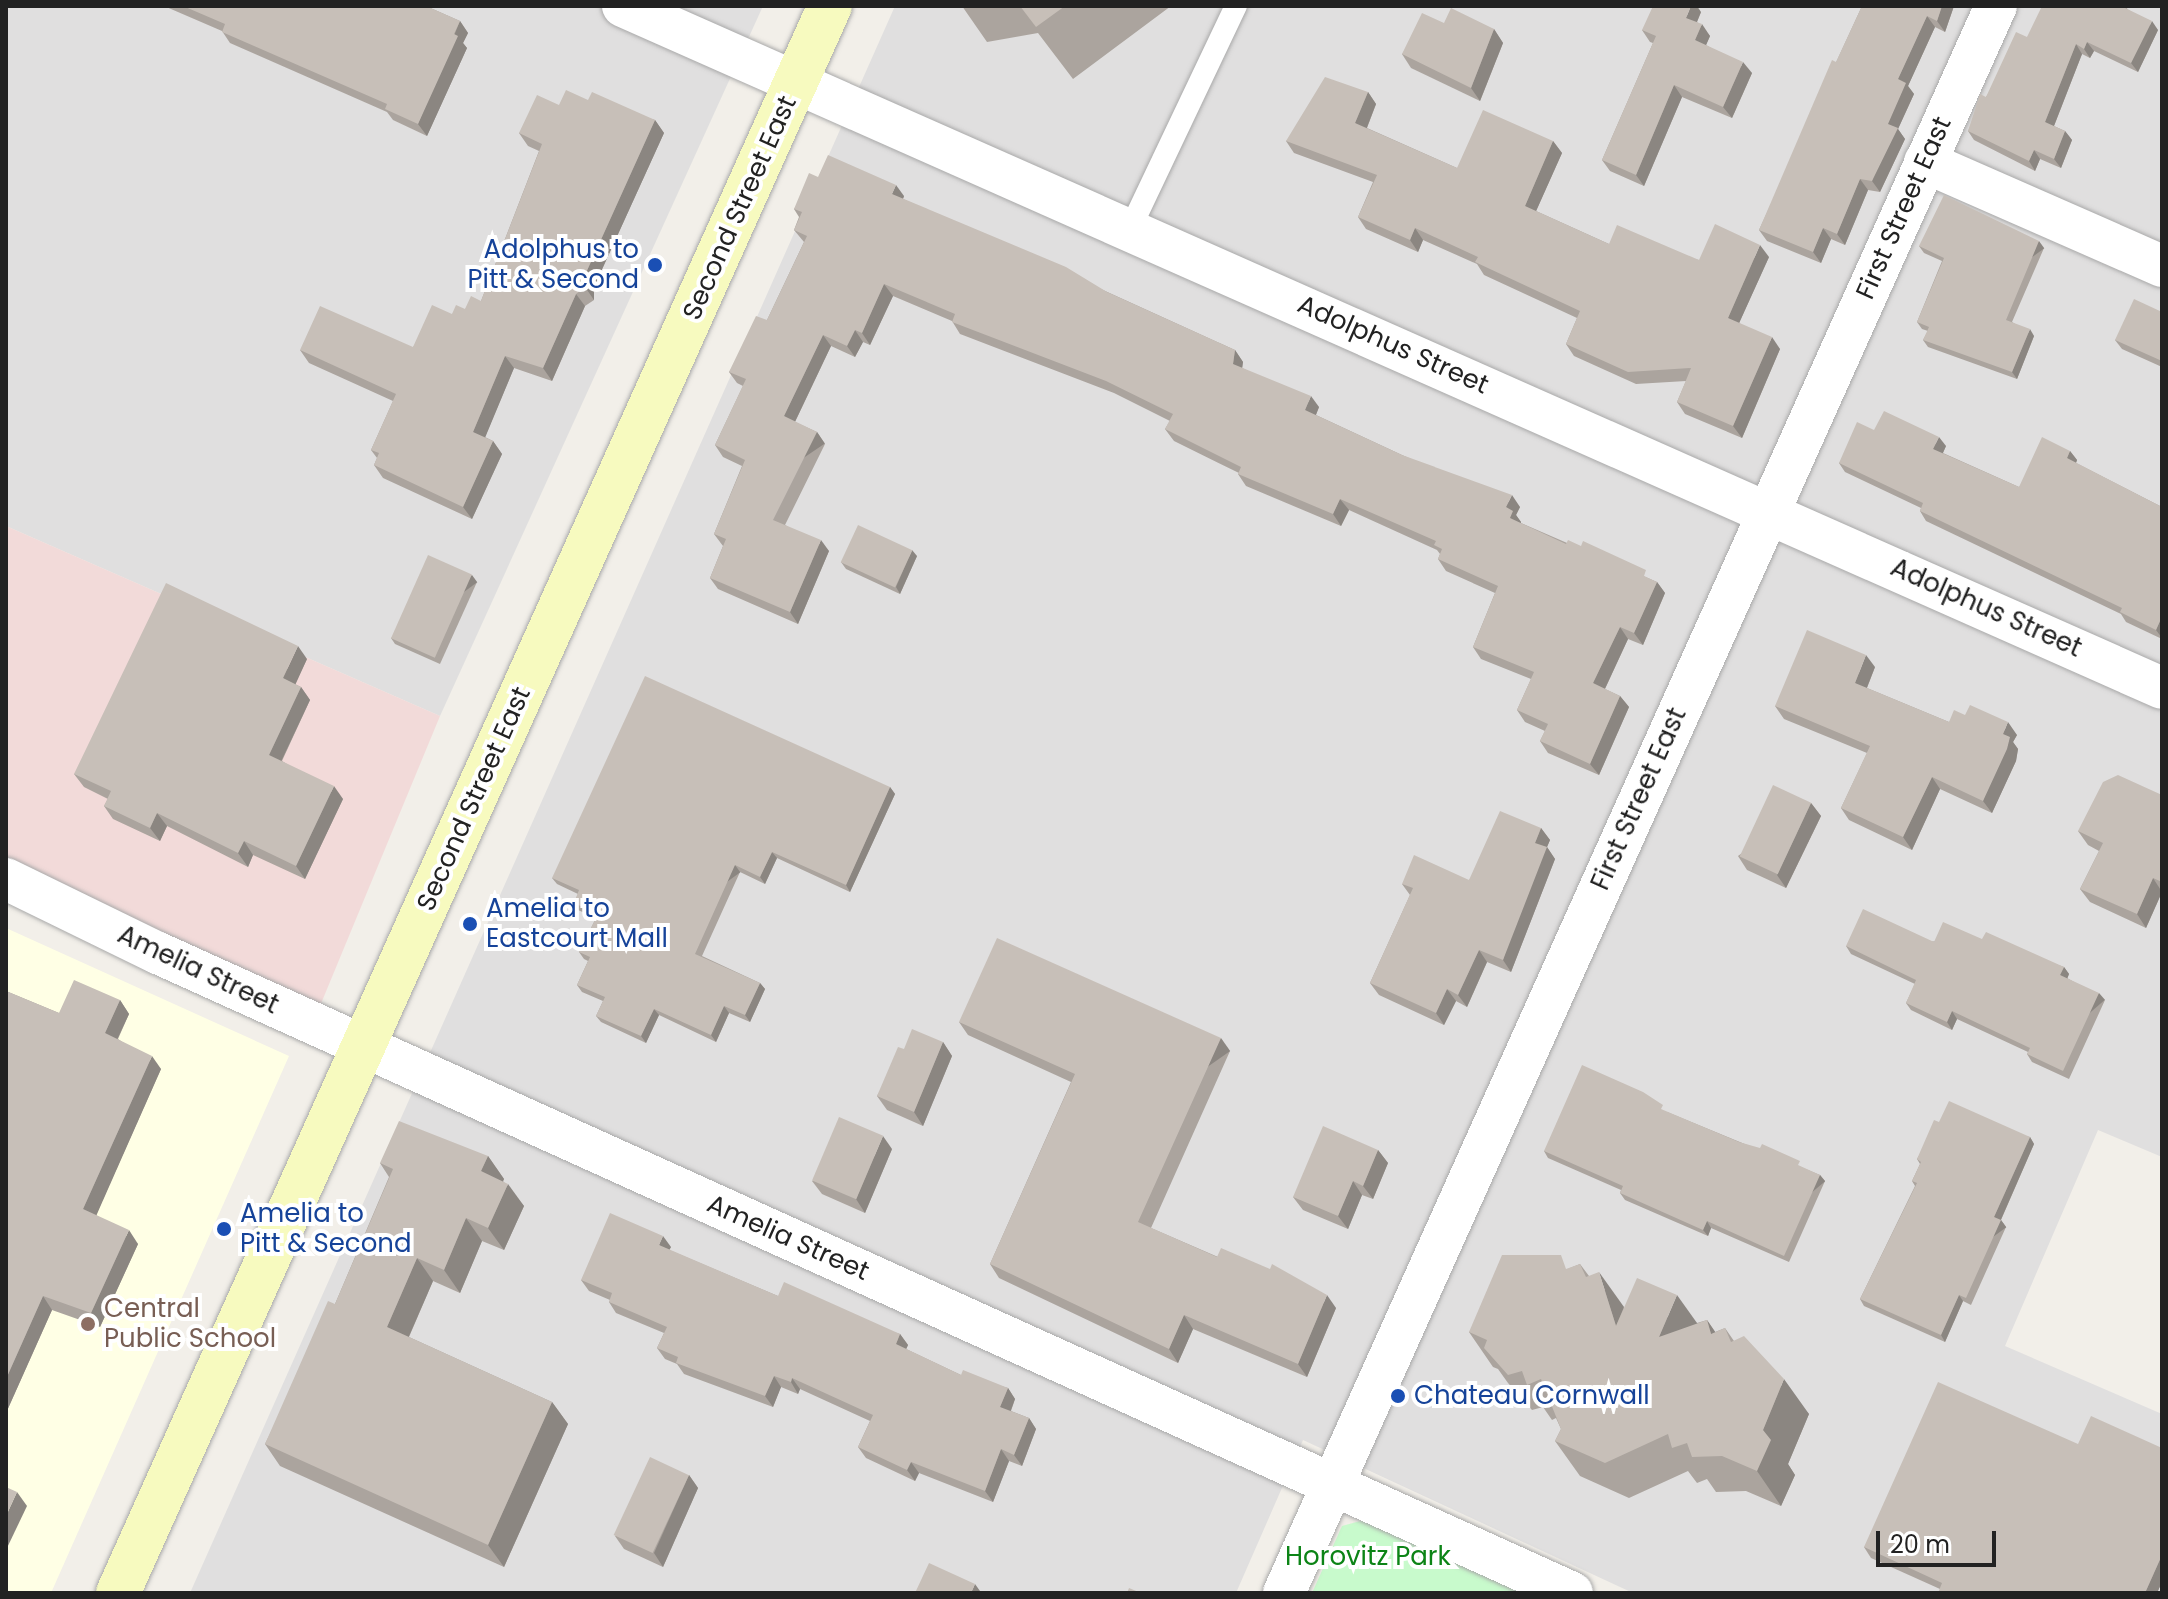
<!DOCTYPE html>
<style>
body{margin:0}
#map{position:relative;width:2168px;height:1599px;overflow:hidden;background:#f2efe9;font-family:Poppins,sans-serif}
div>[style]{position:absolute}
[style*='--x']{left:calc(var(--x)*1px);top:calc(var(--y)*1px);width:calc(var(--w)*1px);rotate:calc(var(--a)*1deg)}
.residential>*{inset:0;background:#e0dfdf}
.commercial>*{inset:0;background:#f2dad9}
.education>*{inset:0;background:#ffffe5}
.park>*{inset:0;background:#c8facc}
.roads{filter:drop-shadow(0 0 2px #a9a9a9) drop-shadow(0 0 2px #a9a9a9)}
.service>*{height:22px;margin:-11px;padding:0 11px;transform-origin:11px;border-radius:11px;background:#fff}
.minor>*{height:42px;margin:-21px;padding:0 21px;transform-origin:21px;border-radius:21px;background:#fff}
.secondary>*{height:44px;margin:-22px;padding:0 22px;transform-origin:22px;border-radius:22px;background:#f7fabf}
.wall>*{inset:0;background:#aba49e}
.shaded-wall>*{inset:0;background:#8b8681;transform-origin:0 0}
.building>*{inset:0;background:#c7bfb8;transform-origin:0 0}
.dots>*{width:22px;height:22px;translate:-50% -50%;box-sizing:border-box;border:4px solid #fff;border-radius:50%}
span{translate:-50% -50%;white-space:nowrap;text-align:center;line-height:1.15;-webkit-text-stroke:8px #fff;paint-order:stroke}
.street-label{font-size:26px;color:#222}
.transit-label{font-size:26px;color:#164399}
.right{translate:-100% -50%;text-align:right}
.left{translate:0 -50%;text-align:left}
.education-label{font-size:26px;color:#785e54}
.park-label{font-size:26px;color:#0c8416}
.frame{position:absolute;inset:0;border:8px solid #222;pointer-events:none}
.scale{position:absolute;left:1876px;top:1531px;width:120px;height:36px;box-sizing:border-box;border:4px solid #222;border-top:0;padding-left:10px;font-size:24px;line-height:28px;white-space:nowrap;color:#222;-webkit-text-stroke:6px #fff;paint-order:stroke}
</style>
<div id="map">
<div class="residential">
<div style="clip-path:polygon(6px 6px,763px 6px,440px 716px,6px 526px)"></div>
<div style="clip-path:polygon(895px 6px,2162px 6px,2162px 1157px,2098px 1130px,2005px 1346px,2162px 1414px,2162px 1593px,1633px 1593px,1303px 1440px,1236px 1593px,190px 1593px)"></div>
</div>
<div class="commercial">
<div style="clip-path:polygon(6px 526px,440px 716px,320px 1006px,6px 861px)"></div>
</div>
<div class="education">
<div style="clip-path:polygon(6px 928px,289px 1056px,51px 1593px,6px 1593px)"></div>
</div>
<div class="park">
<div style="clip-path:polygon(1371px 1518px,1534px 1593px,1312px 1593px,1342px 1526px)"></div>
</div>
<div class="roads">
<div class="service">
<div style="--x:1130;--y:229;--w:247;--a:-64.6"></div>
</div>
<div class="minor">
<div style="--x:623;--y:6;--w:1683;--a:23.9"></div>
<div style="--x:1925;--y:162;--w:259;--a:23.7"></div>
<div style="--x:6;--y:879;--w:169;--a:26"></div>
<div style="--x:158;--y:953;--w:1552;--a:24.35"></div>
<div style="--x:1284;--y:1593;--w:1739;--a:-65.84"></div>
</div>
<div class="secondary">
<div style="--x:118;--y:1593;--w:1739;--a:-65.84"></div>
</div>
</div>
<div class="wall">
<div style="clip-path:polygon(164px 6px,426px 6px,460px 21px,468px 33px,463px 43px,467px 48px,427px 136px,393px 120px,387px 112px,230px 43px,222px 31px)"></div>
<div style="clip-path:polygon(962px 6px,1171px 6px,1073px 79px,1038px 33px,987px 42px)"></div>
<div style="clip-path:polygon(1862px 6px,1954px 6px,1945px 32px,1935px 27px,1908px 86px,1914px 94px,1898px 129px,1905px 139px,1880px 192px,1868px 190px,1845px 245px,1831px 239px,1821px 263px,1767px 241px,1759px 230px)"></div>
<div style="clip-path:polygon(2128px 6px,2127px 9px,2158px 30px,2138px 72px,2094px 51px,2090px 58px,2082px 54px,2054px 126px,2065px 131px,2072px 140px,2061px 168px,2040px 159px,2035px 171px,1974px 140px,1968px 131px,1986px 97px,2027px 37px)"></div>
<div style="clip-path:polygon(1701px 12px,1697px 22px,1710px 36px,1706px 45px,1752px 73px,1732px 118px,1682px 97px,1644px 186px,1610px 171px,1602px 160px,1653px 43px,1650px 42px,1642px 30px)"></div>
<div style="clip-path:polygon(1444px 23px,1494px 29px,1503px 43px,1480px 101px,1411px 68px,1402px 54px)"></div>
<div style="clip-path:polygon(1368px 92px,1376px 104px,1367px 128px,1457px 168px,1553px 141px,1562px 153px,1536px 211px,1609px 244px,1699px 260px,1769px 257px,1739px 323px,1780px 349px,1742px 438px,1685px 414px,1677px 402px,1686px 381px,1636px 384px,1574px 356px,1566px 344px,1577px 318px,1484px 275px,1477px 264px,1423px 240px,1418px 252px,1366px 229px,1358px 217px,1373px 182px,1294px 153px,1286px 141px)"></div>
<div style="clip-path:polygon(588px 100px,655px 120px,664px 133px,594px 287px,594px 300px,585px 306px,552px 381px,514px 368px,485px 437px,493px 441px,502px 454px,472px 519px,383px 478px,374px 465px,377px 458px,371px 450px,393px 401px,309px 363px,300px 350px,413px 347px,452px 314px,465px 309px,481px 301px,539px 151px,528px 146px,519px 133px,559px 105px)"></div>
<div style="clip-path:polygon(818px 177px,904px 196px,903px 199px,1235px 350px,1243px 362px,1242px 368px,1319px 407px,1316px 415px,1402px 455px,1520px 507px,1516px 515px,1521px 522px,1521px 523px,1657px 582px,1665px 593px,1643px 645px,1628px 639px,1605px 689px,1620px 696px,1629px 707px,1599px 775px,1548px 753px,1540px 741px,1545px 731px,1525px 722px,1517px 710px,1531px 679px,1481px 659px,1473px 647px,1495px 593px,1446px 571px,1438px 559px,1440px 554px,1437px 550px,1349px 510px,1341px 526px,1246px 486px,1238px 474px,1239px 473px,1174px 441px,1165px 429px,1170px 421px,1114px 393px,960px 334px,952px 321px,893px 296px,870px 345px,863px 342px,855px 357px,831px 346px,795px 422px,817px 432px,825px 444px,785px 525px,829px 551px,798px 624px,718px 589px,710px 578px,723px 546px,714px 534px,742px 466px,723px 457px,715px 445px,743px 386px,737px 383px,729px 372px,767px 320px,804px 242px,794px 230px,799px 217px,794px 209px)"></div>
<div style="clip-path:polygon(1919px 246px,2044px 248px,2012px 322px,2034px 336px,2017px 379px,1928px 347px,1923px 340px,1928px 331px,1922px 329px,1917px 322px,1942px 261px,1924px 253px)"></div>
<div style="clip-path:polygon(2162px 312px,2162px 367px,2122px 349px,2115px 340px)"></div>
<div style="clip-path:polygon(1874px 430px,1946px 446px,1943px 453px,2019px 487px,2070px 451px,2077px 460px,2076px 463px,2162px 507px,2162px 639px,2126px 622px,2121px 614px,1926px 521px,1920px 511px,1921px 508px,1845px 472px,1839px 463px)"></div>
<div style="clip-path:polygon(917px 556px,900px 594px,846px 569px,841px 562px)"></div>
<div style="clip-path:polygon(477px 582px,440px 664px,395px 644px,391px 638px)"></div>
<div style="clip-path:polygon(307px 659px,295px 684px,301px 687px,310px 700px,282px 761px,343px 799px,305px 879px,253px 855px,248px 867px,167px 826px,160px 841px,113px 819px,104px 806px,108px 799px,84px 787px,74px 774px)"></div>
<div style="clip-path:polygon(1875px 667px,1867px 688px,1949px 722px,1965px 715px,2017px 735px,2013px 742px,2018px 749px,2016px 761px,1992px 813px,1940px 789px,1912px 850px,1849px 820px,1841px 808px,1867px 753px,1784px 719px,1775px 706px)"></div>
<div style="clip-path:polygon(890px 787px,895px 794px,850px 892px,777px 858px,765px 884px,740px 872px,702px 956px,760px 983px,765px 989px,750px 1022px,729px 1013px,716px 1042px,659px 1015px,646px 1043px,601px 1022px,596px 1016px,603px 1001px,582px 992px,577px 985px,588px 961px,584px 959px,579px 952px,596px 918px,578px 910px,574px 903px,578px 894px,557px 884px,552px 878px)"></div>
<div style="clip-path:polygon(2162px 795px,2162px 892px,2146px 928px,2090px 902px,2080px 889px,2099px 851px,2088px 845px,2078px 831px)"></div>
<div style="clip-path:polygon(1811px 803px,1821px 816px,1786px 888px,1747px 870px,1738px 856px)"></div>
<div style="clip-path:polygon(1541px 828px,1550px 840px,1547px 847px,1555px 859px,1511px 972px,1487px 962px,1467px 1007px,1456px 1001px,1444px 1025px,1379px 995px,1370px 983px,1410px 895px,1402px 884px,1469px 880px)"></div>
<div style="clip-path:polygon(1982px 939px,2064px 967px,2069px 974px,2067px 978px,2105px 1000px,2069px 1079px,2032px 1062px,2027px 1054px,2028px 1052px,1957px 1019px,1952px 1030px,1911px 1010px,1906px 1003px,1915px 984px,1851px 954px,1846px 946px)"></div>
<div style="clip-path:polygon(6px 991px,59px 1013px,120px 1000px,129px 1014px,118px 1039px,161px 1069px,96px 1215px,138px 1244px,100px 1327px,52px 1310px,6px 1413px)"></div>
<div style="clip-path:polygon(959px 1022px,1230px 1051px,1151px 1228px,1336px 1308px,1307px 1377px,1193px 1329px,1178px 1363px,999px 1278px,990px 1264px,1071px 1082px,968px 1035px)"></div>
<div style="clip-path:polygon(943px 1042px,952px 1056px,923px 1126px,887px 1110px,877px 1096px,904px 1049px)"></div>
<div style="clip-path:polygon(1667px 1112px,1820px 1175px,1825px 1181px,1789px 1262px,1711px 1228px,1708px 1236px,1625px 1200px,1620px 1193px,1621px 1190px,1548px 1158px,1544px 1151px)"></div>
<div style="clip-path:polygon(1939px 1122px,2030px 1137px,2034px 1144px,2001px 1220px,2006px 1227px,1971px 1305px,1963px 1301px,1945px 1342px,1864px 1306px,1860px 1299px,1915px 1186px,1912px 1181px,1920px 1164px,1917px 1159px)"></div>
<div style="clip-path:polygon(892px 1149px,865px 1213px,822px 1194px,812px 1181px)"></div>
<div style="clip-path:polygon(1378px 1150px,1388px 1163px,1373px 1199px,1362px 1195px,1348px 1229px,1303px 1210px,1293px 1197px)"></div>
<div style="clip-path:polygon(488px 1156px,504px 1179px,503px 1181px,524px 1206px,504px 1250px,482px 1241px,460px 1293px,433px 1281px,409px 1337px,552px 1402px,568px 1424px,504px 1567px,280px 1466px,265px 1444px,335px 1304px,389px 1177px,380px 1163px)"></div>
<div style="clip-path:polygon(671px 1247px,669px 1250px,778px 1296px,900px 1334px,908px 1345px,906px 1349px,961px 1375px,1008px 1388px,1015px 1399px,1011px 1411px,1029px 1418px,1036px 1429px,1022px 1466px,1009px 1461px,993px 1502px,919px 1473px,915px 1481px,866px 1458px,858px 1447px,870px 1421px,800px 1389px,798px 1394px,781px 1387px,773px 1407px,684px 1374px,677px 1364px,665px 1359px,657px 1348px,664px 1333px,616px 1313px,609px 1302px,610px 1300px,589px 1291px,581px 1280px)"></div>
<div style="clip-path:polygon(1580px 1264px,1589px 1276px,1624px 1308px,1697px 1323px,1707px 1320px,1715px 1332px,1725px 1328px,1734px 1341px,1809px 1414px,1788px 1464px,1795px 1475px,1781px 1506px,1746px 1491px,1716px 1492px,1707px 1479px,1697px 1483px,1688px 1471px,1629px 1498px,1580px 1476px,1555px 1441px,1561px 1429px,1556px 1418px,1552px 1420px,1543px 1407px,1532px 1410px,1508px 1383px,1498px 1369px,1493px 1367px,1469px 1332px,1570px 1268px)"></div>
<div style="clip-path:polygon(2078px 1444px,2162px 1448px,2162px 1582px,2157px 1593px,1940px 1589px,1871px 1558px,1864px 1547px)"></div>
<div style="clip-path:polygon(689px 1475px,698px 1488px,663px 1567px,624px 1549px,615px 1536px)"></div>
</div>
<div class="shaded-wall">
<div style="clip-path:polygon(1691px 6px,1697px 6px,1701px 12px,1694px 29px,1686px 18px)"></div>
<div style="clip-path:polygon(1942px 6px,1954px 6px,1945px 32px,1937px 21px)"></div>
<div style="clip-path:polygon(1927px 16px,1935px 27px,1908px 86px,1914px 94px,1898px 129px,1905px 139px,1880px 192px,1872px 181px,1898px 79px)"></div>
<div style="clip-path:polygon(460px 21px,468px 33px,463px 43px,467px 48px,427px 136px,418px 124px)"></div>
<div style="clip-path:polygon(2152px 21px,2158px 30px,2138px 72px,2131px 63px)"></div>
<div style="clip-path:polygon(1702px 24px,1710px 36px,1703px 52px,1695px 40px)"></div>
<div style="clip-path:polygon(1494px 29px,1503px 43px,1480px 101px,1471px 88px)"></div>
<div style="clip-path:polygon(2087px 42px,2094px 51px,2090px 58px,2084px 49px)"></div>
<div style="clip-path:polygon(2076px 44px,2082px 54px,2052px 131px,2045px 122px)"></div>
<div style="clip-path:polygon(1743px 62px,1752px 73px,1732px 118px,1723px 107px)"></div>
<div style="clip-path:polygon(1674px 85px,1682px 97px,1644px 186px,1636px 175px)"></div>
<div style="clip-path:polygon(1368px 92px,1376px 104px,1364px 135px,1355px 123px)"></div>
<div style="clip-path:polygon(655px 120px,664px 133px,594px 287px,594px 300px,585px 287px,585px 275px)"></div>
<div style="clip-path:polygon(2065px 131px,2072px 140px,2061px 168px,2054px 159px)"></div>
<div style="clip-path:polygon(1553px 141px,1562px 153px,1533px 218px,1525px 206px)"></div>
<div style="clip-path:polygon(2034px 150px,2040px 159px,2035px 171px,2029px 161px)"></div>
<div style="clip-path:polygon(1860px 179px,1868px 190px,1845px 245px,1837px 234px)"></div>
<div style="clip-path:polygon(896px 185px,904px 196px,900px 206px,892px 194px)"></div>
<div style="clip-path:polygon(1415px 228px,1423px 240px,1418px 252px,1410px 240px)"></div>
<div style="clip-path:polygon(1823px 228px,1831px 239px,1821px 263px,1813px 252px)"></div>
<div style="left:2039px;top:241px;width:9px;height:86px;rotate:54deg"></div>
<div style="clip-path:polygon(1760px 245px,1769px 257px,1736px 330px,1728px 318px)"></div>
<div style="clip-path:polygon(884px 284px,893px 296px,870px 345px,862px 333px)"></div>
<div style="clip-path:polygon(576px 294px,585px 306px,552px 381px,543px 368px)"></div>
<div style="clip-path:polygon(2030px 329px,2034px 336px,2017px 379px,2012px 372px)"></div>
<div style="clip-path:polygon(855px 330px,863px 342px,855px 357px,847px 346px)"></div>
<div style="clip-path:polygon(823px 335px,831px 346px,792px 428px,784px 416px)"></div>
<div style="clip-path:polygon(1772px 337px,1780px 349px,1742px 438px,1733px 426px)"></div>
<div style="clip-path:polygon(1235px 350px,1243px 362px,1241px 376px,1233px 364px)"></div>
<div style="clip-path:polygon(505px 356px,514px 368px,482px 445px,473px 432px)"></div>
<div style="clip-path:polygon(1311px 396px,1319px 407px,1313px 422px,1305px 410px)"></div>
<div style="left:817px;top:432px;width:14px;height:98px;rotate:56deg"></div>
<div style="clip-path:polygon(1939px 437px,1946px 446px,1940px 459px,1933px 449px)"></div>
<div style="clip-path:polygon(493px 441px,502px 454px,472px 519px,463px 507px)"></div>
<div style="clip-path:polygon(2070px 451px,2077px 460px,2074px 468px,2067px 458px)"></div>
<div style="clip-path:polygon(1512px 495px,1520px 507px,1516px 515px,1521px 522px,1518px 530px,1510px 518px,1506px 507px)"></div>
<div style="clip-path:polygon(1340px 499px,1349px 510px,1341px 526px,1333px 514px)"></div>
<div style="clip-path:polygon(821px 540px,829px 551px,798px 624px,790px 612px)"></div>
<div style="clip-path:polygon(912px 550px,917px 556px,900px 594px,896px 587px)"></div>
<div style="left:472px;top:575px;width:9px;height:90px;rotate:54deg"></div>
<div style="clip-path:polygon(1657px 582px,1665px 593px,1643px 645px,1634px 633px)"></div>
<div style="clip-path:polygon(2160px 621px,2162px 624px,2162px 638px,2156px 630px)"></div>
<div style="clip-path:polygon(1620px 627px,1628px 639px,1602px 695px,1593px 683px)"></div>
<div style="clip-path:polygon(298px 646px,307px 659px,292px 692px,283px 678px)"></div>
<div style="clip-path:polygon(1866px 655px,1875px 667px,1864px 695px,1855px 683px)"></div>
<div style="clip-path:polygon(301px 687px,310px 700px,278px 768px,269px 755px)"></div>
<div style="clip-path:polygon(1620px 696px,1629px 707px,1599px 775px,1590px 764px)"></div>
<div style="clip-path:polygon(2008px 722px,2017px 735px,2013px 742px,2018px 749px,2016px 761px,1992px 813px,1983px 801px,2003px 734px)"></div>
<div style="clip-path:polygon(1932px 777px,1940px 789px,1912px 850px,1903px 837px)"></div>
<div style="clip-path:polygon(334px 786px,343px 799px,305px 879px,296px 866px)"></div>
<div style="clip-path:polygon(890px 787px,895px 794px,850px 892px,846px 885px)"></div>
<div style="clip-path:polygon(1811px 803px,1821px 816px,1786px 888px,1777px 875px)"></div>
<div style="clip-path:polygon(157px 813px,167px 826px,160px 841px,150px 828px)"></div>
<div style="clip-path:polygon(1541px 828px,1550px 840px,1547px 847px,1555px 859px,1511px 972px,1503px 960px,1535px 843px)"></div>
<div style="clip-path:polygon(244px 841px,253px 855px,248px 867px,238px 853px)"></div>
<div style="clip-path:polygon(772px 852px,777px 858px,765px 884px,760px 877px)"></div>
<div style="left:735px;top:865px;width:9px;height:98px;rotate:54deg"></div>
<div style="clip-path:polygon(2153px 878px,2162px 892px,2146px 928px,2137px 914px)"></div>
<div style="clip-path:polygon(1479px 950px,1487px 962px,1467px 1007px,1458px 995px)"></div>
<div style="clip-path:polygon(2064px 967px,2069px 974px,2066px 982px,2060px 975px)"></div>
<div style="clip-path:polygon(760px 983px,765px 989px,750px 1022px,745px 1015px)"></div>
<div style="clip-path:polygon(1447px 989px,1456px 1001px,1444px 1025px,1436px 1013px)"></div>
<div style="left:2099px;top:993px;width:9px;height:86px;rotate:49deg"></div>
<div style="clip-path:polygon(120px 1000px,129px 1014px,114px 1046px,105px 1033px)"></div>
<div style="clip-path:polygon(724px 1006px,729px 1013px,716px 1042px,711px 1035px)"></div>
<div style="clip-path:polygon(654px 1009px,659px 1015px,646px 1043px,641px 1036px)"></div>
<div style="clip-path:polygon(1952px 1011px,1957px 1019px,1952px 1030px,1947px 1022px)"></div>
<div style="left:1221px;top:1038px;width:16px;height:202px;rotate:55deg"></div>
<div style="clip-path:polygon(943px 1042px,952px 1056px,923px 1126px,914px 1112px)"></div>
<div style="clip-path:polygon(152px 1056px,161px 1069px,93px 1223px,83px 1209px)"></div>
<div style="clip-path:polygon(883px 1136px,892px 1149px,865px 1213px,856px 1199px)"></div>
<div style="clip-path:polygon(2030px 1137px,2034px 1144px,1999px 1224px,1994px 1217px)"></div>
<div style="clip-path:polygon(1378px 1150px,1388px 1163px,1373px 1199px,1363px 1186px)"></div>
<div style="clip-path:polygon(488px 1156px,504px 1179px,497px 1194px,481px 1171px)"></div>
<div style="left:1820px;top:1175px;width:8px;height:89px;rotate:50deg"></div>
<div style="clip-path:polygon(1353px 1181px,1362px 1195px,1348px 1229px,1338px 1216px)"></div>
<div style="clip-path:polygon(508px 1184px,524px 1206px,504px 1250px,488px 1228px)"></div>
<div style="clip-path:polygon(466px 1218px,482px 1241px,460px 1293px,444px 1270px)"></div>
<div style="left:2001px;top:1220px;width:9px;height:85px;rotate:54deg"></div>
<div style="clip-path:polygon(1707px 1221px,1711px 1228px,1708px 1236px,1703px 1230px)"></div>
<div style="clip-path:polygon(129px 1230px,138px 1244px,100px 1327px,91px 1313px)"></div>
<div style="clip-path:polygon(663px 1236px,671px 1247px,666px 1256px,659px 1245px)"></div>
<div style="clip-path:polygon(417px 1258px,433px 1281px,403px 1350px,387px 1327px)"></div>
<div style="clip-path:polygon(1599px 1272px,1624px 1307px,1616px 1326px)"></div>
<div style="clip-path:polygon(1327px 1295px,1336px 1308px,1307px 1377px,1298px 1364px)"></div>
<div style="clip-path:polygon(1677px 1295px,1702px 1330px,1659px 1337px)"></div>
<div style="clip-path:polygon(1959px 1295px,1963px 1301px,1945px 1342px,1941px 1335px)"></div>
<div style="clip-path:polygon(43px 1296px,52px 1310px,6px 1413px,6px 1379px)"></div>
<div style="clip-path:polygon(1184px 1315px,1193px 1329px,1178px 1363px,1169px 1349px)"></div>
<div style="clip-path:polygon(1707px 1320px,1731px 1355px,1711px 1334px)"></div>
<div style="clip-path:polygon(900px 1334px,908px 1345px,903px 1356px,896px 1344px)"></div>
<div style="clip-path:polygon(774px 1376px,781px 1387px,773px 1407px,765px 1396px)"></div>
<div style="clip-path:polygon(792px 1378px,800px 1389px,798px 1394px,791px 1382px)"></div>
<div style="clip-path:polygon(1784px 1379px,1809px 1414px,1788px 1464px,1795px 1475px,1781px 1506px,1757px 1471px,1763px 1430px)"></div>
<div style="clip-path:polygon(1008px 1388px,1015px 1399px,1008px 1418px,1000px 1407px)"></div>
<div style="clip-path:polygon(552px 1402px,568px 1424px,504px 1567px,488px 1545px)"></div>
<div style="clip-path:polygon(1029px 1418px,1036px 1429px,1022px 1466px,1014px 1455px)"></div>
<div style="clip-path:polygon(1001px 1449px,1009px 1461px,993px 1502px,985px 1491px)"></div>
<div style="clip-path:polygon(911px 1462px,919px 1473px,915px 1481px,907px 1470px)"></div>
<div style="clip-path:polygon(689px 1475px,698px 1488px,663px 1567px,654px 1553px)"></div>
<div style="clip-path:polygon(17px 1492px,27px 1506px,6px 1550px,6px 1516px)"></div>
<div style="clip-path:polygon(2162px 1555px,2162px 1582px,2157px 1593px,2145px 1593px)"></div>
<div style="clip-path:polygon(975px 1584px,980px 1591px,979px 1593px,971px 1593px)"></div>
</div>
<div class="building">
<div style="clip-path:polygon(183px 6px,426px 6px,460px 21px,454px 34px,458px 36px,418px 124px,385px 109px,387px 104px,222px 32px,225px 24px)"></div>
<div style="clip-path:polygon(1020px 6px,1065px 6px,1036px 27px)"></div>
<div style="clip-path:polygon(1653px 6px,1691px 6px,1686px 18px,1702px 24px,1695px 40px,1743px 62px,1723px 107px,1674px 85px,1636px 175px,1602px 160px,1656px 36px,1642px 30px)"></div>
<div style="clip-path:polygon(1862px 6px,1942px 6px,1937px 21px,1927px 16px,1898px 79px,1906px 83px,1888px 124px,1898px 128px,1872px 181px,1860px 179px,1837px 234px,1823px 228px,1813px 252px,1759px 230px,1832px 60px,1836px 62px)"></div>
<div style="clip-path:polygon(2042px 6px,2121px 6px,2152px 21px,2131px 63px,2087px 42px,2084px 49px,2076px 44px,2045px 122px,2065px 131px,2054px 159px,2034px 150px,2029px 161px,1968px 131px,1980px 94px,1986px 97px,2016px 32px,2027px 37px)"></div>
<div style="clip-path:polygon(1451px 8px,1494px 29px,1471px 88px,1402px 54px,1422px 13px,1444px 23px)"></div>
<div style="clip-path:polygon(1325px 77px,1368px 92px,1355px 123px,1457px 168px,1483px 110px,1553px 141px,1525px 206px,1609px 244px,1617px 225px,1699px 260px,1715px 224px,1760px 245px,1728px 318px,1772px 337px,1733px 426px,1677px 402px,1691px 368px,1628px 372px,1566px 344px,1580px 311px,1475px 262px,1478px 257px,1415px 228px,1410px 240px,1358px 217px,1377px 175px,1286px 141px)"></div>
<div style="clip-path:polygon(566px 90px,588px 100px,592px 92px,655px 120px,585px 275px,585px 287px,576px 294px,543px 368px,505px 356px,473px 432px,493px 441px,463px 507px,374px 465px,379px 453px,371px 450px,396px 394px,300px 350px,320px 306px,413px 347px,432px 305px,452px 314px,456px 305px,465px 309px,471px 296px,481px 301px,542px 144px,519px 133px,537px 95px,559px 105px)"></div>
<div style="clip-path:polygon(828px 155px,896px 185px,892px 194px,1066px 267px,1107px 292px,1235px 350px,1233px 364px,1311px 396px,1305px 410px,1402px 455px,1512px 495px,1506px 507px,1513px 511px,1510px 518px,1566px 544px,1568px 540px,1581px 546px,1583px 541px,1646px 570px,1644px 576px,1657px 582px,1634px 633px,1620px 627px,1593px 683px,1620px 696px,1590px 764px,1540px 741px,1548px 724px,1517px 710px,1534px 672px,1473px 647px,1498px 586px,1438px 559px,1442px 549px,1434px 545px,1436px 541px,1340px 499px,1333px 514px,1238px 474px,1241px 467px,1165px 429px,1173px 414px,1106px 381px,952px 322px,955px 314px,884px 284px,862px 333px,855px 330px,847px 346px,823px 335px,784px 416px,817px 432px,773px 520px,821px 540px,790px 612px,710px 578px,726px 539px,714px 534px,745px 460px,715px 445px,746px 379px,729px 372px,756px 316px,767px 320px,807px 236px,794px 230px,802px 212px,794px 209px,809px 173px,818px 177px)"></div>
<div style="clip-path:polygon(1944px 195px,2039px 241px,2006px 320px,2030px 329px,2012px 372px,1923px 340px,1929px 327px,1917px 322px,1944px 258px,1919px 246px)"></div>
<div style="clip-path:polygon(2134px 299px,2162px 312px,2162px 361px,2115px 340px)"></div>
<div style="clip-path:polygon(1884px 411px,1939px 437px,1933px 449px,2019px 487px,2042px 437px,2070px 451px,2067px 458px,2162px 507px,2162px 622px,2160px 621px,2156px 630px,2120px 612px,2122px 608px,1920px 511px,1923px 503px,1839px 463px,1857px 422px,1874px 430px)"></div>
<div style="left:858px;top:525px;width:60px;height:41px;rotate:25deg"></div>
<div style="left:428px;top:555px;width:48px;height:91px;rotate:24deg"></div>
<div style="clip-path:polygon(166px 583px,298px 646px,283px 678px,301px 687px,269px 755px,334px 786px,296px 866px,244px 841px,238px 853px,157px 813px,150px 828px,104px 806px,111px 791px,74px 774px)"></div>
<div style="clip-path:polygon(1807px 630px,1866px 655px,1855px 683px,1949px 722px,1954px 710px,1965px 715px,1970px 705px,2008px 722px,2003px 734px,2010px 737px,2007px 749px,1983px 801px,1932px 777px,1903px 837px,1841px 808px,1870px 746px,1775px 706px)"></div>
<div style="clip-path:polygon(645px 676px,890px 787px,846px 885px,772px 852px,760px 877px,735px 865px,695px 954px,760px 983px,745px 1015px,724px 1006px,711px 1035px,654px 1009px,641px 1036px,596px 1016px,605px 997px,577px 985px,590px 957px,579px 952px,598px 914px,574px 903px,579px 890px,552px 878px)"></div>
<div style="clip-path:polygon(2118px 775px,2162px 795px,2162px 882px,2153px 878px,2137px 914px,2080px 889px,2103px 843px,2078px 831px,2103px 782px)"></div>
<div style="left:1773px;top:785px;width:42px;height:79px;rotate:25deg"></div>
<div style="clip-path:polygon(1500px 811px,1541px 828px,1535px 843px,1547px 847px,1503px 960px,1479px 950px,1458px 995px,1447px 989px,1436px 1013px,1370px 983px,1413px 888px,1402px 884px,1414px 855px,1469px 880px)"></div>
<div style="clip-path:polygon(1863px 909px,1934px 942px,1943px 922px,1982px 939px,1986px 932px,2064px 967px,2060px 975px,2099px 993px,2063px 1071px,2027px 1054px,2030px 1048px,1952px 1011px,1947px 1022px,1906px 1003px,1916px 980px,1846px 946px)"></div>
<div style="clip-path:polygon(997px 938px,1221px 1038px,1138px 1222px,1217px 1257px,1221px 1248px,1270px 1269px,1272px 1264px,1327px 1295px,1298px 1364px,1184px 1315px,1169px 1349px,990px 1264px,1075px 1074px,959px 1022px)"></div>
<div style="clip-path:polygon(74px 980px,120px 1000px,105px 1033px,152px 1056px,83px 1209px,129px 1230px,91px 1313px,43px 1296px,6px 1379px,6px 991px,59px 1013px)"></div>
<div style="clip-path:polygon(912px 1029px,943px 1042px,914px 1112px,877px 1096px,898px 1047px,904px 1049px)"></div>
<div style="clip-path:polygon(1582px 1065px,1643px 1092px,1663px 1105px,1661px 1109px,1739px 1142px,1760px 1148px,1762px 1144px,1800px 1161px,1798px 1165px,1820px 1175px,1784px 1256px,1707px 1221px,1703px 1230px,1620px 1193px,1623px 1186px,1544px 1151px)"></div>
<div style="clip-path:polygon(1949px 1101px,2030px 1137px,1994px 1217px,2001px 1220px,1966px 1298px,1959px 1295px,1941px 1335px,1860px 1299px,1917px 1183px,1912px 1181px,1921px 1162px,1917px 1159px,1934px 1120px,1939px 1122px)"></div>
<div style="left:839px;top:1117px;width:48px;height:69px;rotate:23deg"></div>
<div style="clip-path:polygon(399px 1121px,488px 1156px,481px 1171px,508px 1184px,488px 1228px,466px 1218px,444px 1270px,417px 1258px,387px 1327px,552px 1402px,488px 1545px,265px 1444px,328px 1301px,335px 1304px,393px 1169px,380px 1163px)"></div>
<div style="clip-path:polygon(1323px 1126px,1378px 1150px,1363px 1186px,1353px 1181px,1338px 1216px,1293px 1197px)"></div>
<div style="clip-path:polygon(610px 1213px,663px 1236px,659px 1245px,778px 1296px,784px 1282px,900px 1334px,896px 1344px,961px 1375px,963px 1370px,1008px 1388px,1000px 1407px,1029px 1418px,1014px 1455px,1001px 1449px,985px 1491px,911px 1462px,907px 1470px,858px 1447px,873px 1415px,792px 1378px,791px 1382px,774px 1376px,765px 1396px,676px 1363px,678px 1357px,657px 1348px,667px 1327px,609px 1302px,612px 1293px,581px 1280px)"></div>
<div style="clip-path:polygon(1502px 1255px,1561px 1255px,1566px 1269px,1580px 1264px,1586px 1277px,1599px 1272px,1616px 1326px,1637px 1278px,1677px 1295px,1659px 1337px,1707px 1320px,1711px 1334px,1725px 1328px,1731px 1342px,1744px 1336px,1784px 1379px,1763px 1430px,1771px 1440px,1757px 1471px,1722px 1456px,1692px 1457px,1687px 1443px,1672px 1448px,1668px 1434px,1605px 1463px,1555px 1441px,1561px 1429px,1541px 1379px,1527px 1385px,1522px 1371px,1508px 1375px,1484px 1348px,1487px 1340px,1469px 1332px)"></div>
<div style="clip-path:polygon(1938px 1382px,2078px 1444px,2091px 1416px,2162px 1448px,2162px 1555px,2145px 1593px,1938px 1593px,1942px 1583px,1864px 1547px)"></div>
<div style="left:650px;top:1457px;width:43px;height:86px;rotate:25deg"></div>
<div style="clip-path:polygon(6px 1487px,17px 1492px,6px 1516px)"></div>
<div style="clip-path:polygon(929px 1563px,975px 1584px,971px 1593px,915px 1593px)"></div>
<div style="clip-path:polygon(1129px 1588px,1141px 1593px,1127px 1593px)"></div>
</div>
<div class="dots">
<div style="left:655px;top:265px;background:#1a4fb4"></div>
<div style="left:470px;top:924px;background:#1a4fb4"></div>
<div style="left:224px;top:1229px;background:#1a4fb4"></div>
<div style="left:88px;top:1324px;background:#8d6e63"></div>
<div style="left:1398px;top:1396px;background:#1a4fb4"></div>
</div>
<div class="street-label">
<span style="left:740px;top:208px;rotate:-66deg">Second Street East</span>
<span style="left:1904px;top:208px;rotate:-66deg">First Street East</span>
<span style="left:1393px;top:345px;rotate:24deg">Adolphus Street</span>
<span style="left:1986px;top:608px;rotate:24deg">Adolphus Street</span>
<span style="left:474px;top:799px;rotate:-66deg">Second Street East</span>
<span style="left:1639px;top:799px;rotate:-66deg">First Street East</span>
<span style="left:198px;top:970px;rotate:25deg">Amelia Street</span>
<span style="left:788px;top:1238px;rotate:24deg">Amelia Street</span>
</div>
<div class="transit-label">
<span class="right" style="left:639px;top:265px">Adolphus to<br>Pitt &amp; Second</span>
<span class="left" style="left:486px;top:924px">Amelia to<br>Eastcourt Mall</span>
<span class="left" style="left:240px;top:1229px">Amelia to<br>Pitt &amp; Second</span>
<span class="left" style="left:1414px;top:1396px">Chateau Cornwall</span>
</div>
<div class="education-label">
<span class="left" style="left:104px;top:1324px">Central<br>Public School</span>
</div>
<div class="park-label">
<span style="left:1368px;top:1557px">Horovitz Park</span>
</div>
<div class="frame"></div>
<div class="scale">20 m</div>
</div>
